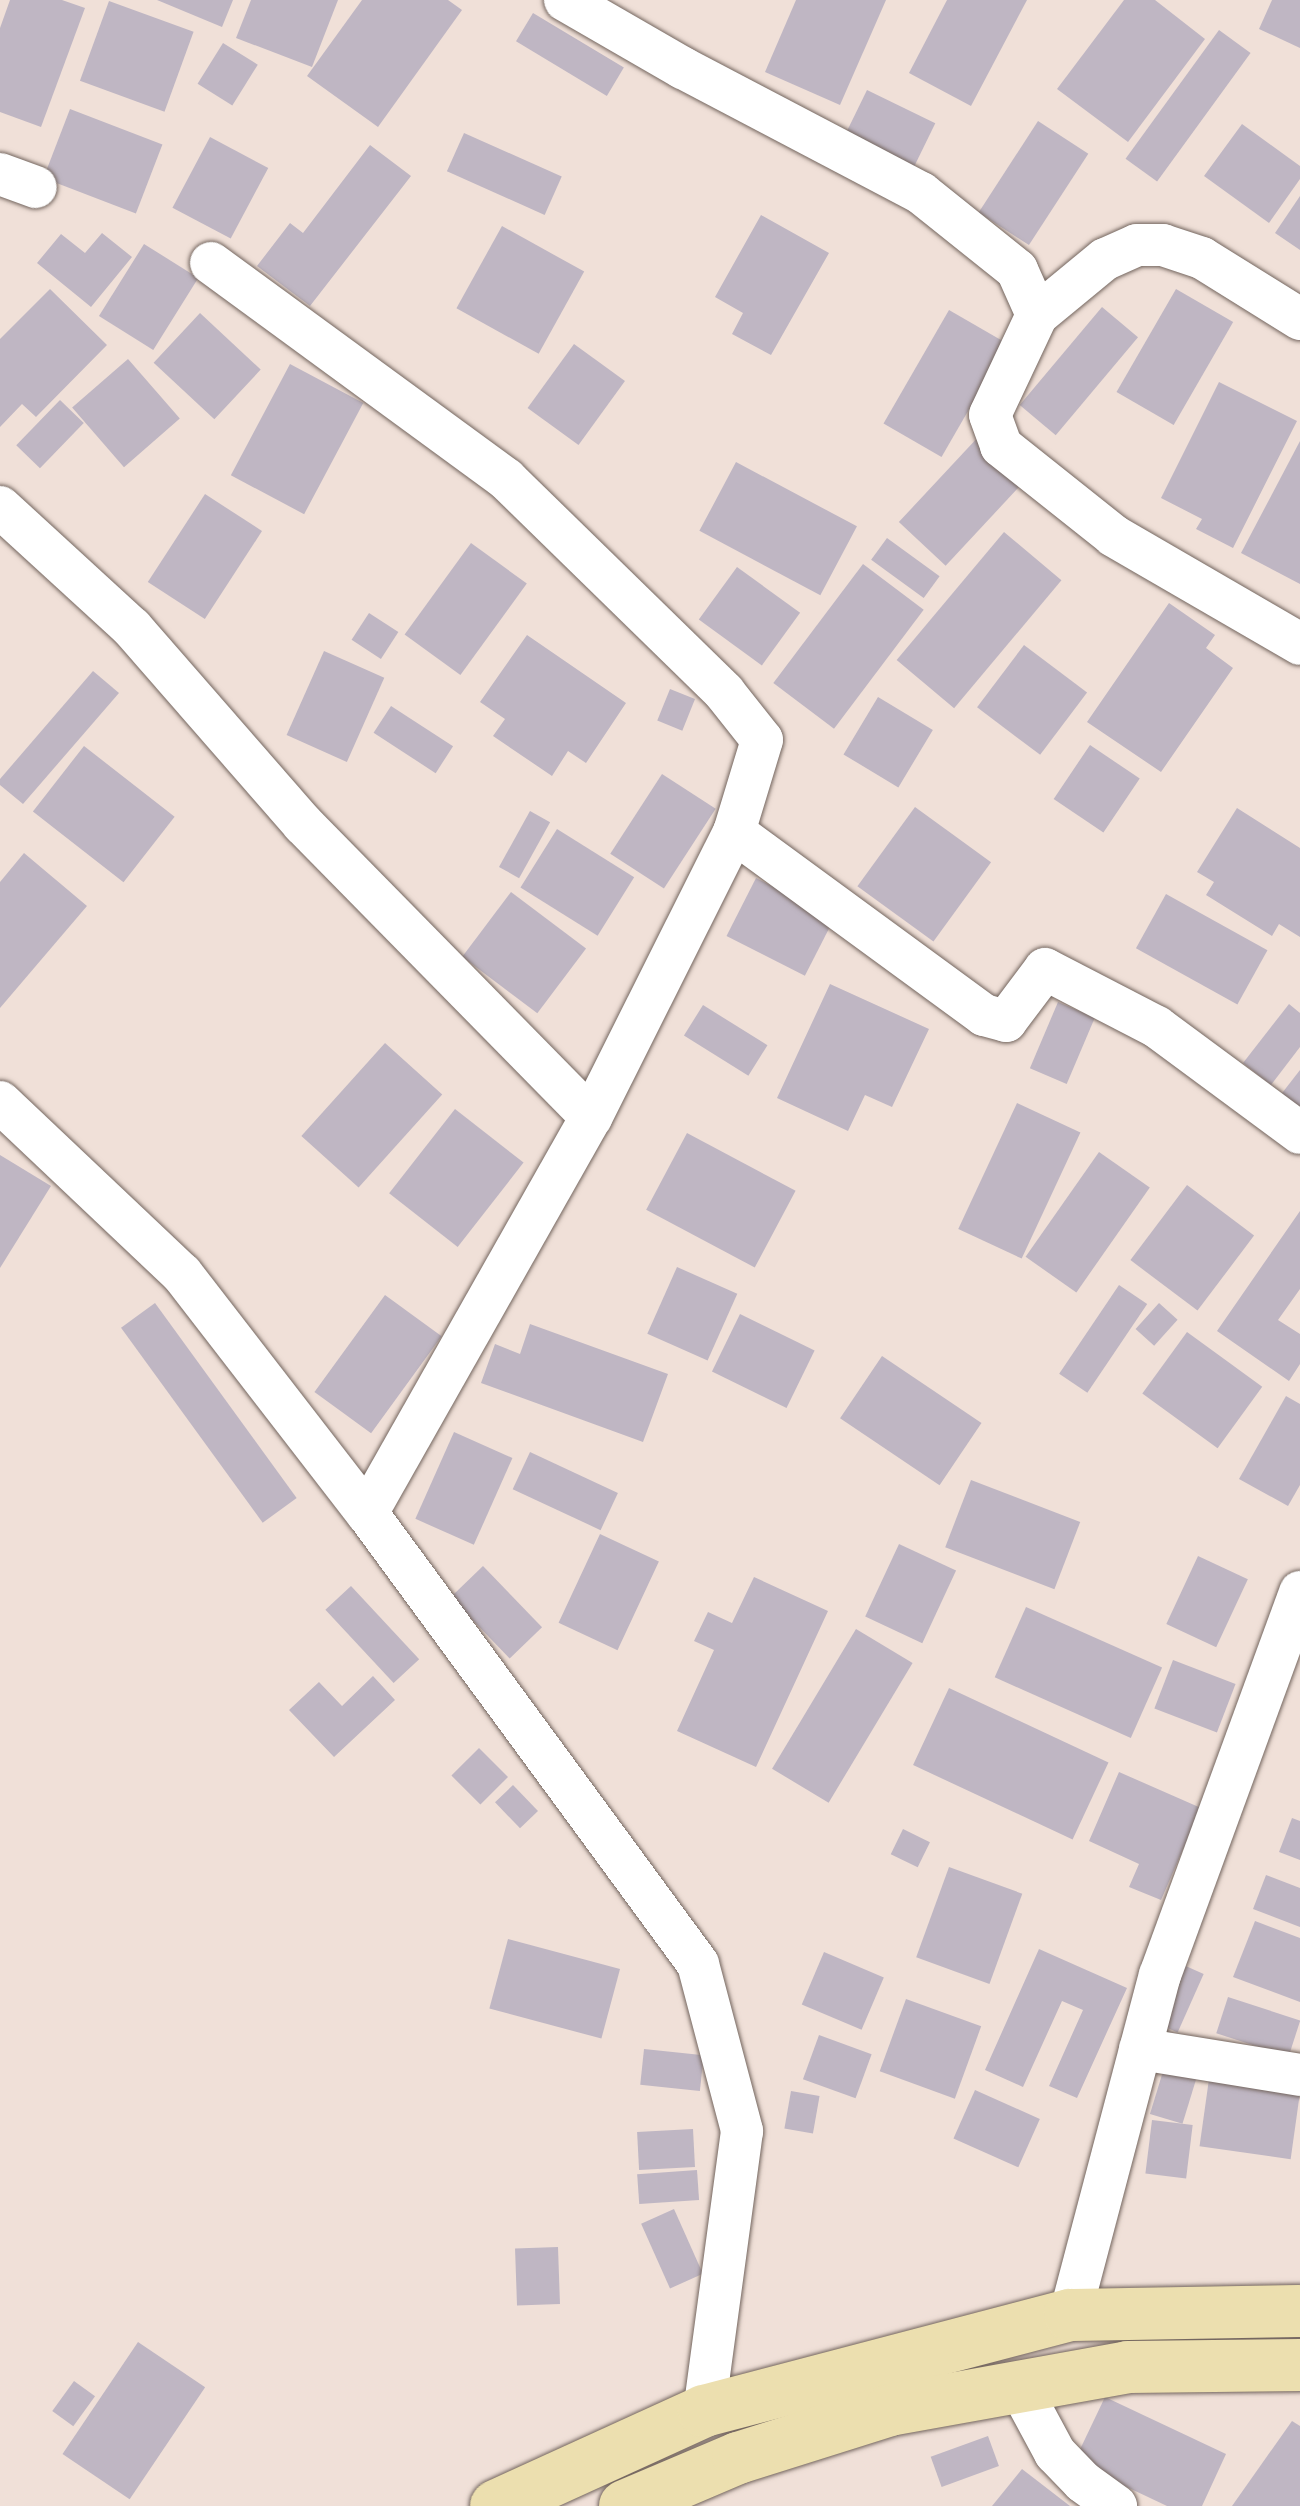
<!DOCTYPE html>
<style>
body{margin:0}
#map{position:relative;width:1300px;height:2506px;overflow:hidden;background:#f0e0d8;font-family:"Nunito Sans",sans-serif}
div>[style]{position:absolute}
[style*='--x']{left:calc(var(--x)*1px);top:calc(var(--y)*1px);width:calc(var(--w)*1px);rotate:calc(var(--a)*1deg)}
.building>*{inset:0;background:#bfb6c3;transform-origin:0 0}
.roads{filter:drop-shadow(0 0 2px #73655e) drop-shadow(0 0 2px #73655e)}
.minor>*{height:42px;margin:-21px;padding:0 21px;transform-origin:21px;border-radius:21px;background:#fff}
.major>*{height:52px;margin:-26px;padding:0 26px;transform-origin:26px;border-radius:26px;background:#ecdfaf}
span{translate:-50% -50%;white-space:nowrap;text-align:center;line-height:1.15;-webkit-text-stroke:10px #f0e0d8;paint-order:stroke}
</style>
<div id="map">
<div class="building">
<div style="clip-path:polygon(10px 0,62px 0,85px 8px,41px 127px,0 112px,0 28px)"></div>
<div style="clip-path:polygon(157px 0,233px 0,222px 27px)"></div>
<div style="clip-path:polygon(251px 0,338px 0,312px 67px,236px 38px)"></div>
<div style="clip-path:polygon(362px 0,448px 0,462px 10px,378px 127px,307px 76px)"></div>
<div style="clip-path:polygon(796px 0,886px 0,840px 105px,765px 72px)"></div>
<div style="clip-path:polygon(947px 0,1027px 0,971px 106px,909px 73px)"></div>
<div style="clip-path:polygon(1124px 0,1155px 0,1205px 39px,1128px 142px,1057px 89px)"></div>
<div style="clip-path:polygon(1272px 0,1300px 0,1300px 48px,1259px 29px)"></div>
<div style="left:109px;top:1px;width:90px;height:85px;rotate:20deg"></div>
<div style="left:533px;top:13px;width:106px;height:33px;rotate:31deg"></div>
<div style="left:1219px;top:30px;width:39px;height:159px;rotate:36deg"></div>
<div style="left:223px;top:43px;width:41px;height:48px;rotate:32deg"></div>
<div style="left:867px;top:90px;width:76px;height:49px;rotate:26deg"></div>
<div style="left:70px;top:109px;width:99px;height:74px;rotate:21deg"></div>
<div style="left:1038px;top:121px;width:60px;height:109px;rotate:33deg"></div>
<div style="clip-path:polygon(1242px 124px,1300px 166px,1300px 179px,1269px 223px,1204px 176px)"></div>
<div style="left:464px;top:133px;width:107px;height:42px;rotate:24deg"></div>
<div style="left:210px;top:137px;width:66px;height:80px;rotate:28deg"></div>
<div style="clip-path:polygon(370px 145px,411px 176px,310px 306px,257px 266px,290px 223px,303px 233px)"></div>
<div style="clip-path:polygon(1300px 196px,1300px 250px,1275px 233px)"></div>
<div style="clip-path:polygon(761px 215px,829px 253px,771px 355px,732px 334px,743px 313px,715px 297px)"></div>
<div style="left:502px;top:226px;width:94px;height:94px;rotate:29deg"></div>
<div style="clip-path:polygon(102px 233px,132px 257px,91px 307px,37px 263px,61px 234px,85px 253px)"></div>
<div style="left:144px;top:244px;width:64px;height:85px;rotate:32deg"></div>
<div style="clip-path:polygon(50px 289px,107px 345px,36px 417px,22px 404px,0 427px,0 339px)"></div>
<div style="left:1176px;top:289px;width:66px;height:119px;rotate:30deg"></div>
<div style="left:1102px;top:307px;width:47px;height:128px;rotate:40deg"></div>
<div style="left:949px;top:310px;width:67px;height:131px;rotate:30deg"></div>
<div style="left:200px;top:313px;width:83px;height:68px;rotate:43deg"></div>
<div style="left:574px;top:344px;width:63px;height:79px;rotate:36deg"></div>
<div style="left:128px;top:359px;width:79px;height:74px;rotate:49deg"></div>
<div style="left:290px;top:364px;width:83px;height:126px;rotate:28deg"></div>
<div style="clip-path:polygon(1219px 382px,1297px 421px,1233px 548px,1196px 529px,1202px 519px,1161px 498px)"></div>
<div style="left:60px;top:400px;width:33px;height:63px;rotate:44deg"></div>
<div style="left:980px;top:435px;width:64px;height:119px;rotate:43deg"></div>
<div style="clip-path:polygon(1300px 441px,1300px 584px,1241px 553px)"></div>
<div style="left:736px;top:462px;width:137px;height:78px;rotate:28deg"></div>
<div style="left:205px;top:494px;width:68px;height:105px;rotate:33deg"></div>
<div style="left:1004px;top:532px;width:75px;height:167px;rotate:40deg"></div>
<div style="left:887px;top:538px;width:65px;height:27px;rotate:36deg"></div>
<div style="left:471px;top:543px;width:69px;height:113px;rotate:36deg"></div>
<div style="left:863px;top:564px;width:76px;height:149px;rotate:37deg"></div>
<div style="left:737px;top:567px;width:78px;height:65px;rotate:36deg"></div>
<div style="clip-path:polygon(1169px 603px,1215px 635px,1206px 648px,1233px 668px,1161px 772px,1087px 722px)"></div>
<div style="left:369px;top:613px;width:35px;height:32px;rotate:33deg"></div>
<div style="clip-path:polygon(527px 635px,626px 703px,586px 763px,568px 751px,552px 776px,493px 736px,505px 719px,480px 702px)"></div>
<div style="left:1024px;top:645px;width:79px;height:78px;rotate:37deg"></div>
<div style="left:324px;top:651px;width:66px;height:92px;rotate:24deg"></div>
<div style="clip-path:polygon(93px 671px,119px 693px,23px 804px,0 785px,0 779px)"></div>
<div style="left:670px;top:689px;width:27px;height:34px;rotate:22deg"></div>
<div style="left:878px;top:697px;width:64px;height:67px;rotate:31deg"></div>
<div style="left:391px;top:706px;width:74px;height:32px;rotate:33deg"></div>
<div style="left:1090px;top:745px;width:60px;height:65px;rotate:34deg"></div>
<div style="left:84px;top:746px;width:115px;height:83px;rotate:38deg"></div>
<div style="left:662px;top:774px;width:64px;height:95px;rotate:33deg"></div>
<div style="left:915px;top:807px;width:94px;height:98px;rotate:36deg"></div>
<div style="clip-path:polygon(1237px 808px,1300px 848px,1300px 937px,1279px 924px,1272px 936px,1206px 895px,1214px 882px,1197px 872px)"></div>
<div style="left:530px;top:811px;width:23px;height:64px;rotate:29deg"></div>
<div style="left:557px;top:829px;width:91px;height:69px;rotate:32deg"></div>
<div style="clip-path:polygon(24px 853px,87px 906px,0 1008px,0 882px)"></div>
<div style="left:756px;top:878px;width:88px;height:65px;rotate:27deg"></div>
<div style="left:511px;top:892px;width:94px;height:81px;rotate:37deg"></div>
<div style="left:1166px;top:894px;width:116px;height:62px;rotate:29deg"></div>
<div style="clip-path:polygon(830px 984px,929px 1029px,892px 1107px,865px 1095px,848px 1131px,777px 1098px)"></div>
<div style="left:1058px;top:1002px;width:40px;height:72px;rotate:23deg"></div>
<div style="clip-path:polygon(1289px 1004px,1300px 1013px,1300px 1047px,1271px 1085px,1243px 1063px)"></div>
<div style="left:703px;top:1005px;width:76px;height:36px;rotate:32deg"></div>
<div style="left:385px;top:1043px;width:77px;height:125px;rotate:42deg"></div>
<div style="clip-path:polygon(1300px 1070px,1300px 1113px,1279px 1097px)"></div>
<div style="left:1017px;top:1103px;width:70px;height:139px;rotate:25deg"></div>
<div style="left:455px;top:1109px;width:87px;height:107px;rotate:38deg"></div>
<div style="left:687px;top:1133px;width:123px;height:87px;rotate:28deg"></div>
<div style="left:1099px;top:1152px;width:62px;height:128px;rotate:35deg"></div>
<div style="clip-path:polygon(0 1155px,51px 1186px,0 1268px)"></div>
<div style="left:1187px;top:1185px;width:84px;height:94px;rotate:37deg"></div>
<div style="clip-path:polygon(1300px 1211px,1300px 1289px,1278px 1320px,1300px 1334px,1300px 1364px,1289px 1381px,1217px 1331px)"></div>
<div style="left:677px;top:1267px;width:66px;height:73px;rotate:24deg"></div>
<div style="left:1119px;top:1285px;width:34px;height:107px;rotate:34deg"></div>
<div style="left:385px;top:1295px;width:70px;height:120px;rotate:36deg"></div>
<div style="left:155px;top:1303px;width:241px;height:42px;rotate:54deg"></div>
<div style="left:1159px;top:1303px;width:25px;height:35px;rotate:42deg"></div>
<div style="left:740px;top:1314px;width:83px;height:64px;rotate:26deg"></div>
<div style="clip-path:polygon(530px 1324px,668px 1374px,643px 1442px,481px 1383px,495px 1344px,520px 1354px)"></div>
<div style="left:1187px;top:1332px;width:93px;height:76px;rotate:36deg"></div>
<div style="left:882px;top:1356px;width:120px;height:75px;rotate:34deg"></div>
<div style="clip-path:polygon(1286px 1396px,1300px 1404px,1300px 1485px,1288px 1506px,1239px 1479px)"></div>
<div style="left:454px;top:1432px;width:64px;height:95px;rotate:24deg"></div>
<div style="left:530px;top:1452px;width:97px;height:41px;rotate:25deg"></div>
<div style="left:971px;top:1480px;width:117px;height:72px;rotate:21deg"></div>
<div style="left:600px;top:1534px;width:65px;height:98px;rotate:25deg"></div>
<div style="left:899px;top:1544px;width:63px;height:80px;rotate:25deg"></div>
<div style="left:1198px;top:1556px;width:55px;height:75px;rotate:25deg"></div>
<div style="left:483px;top:1566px;width:85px;height:45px;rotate:46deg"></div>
<div style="clip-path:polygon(754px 1577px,828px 1611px,756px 1767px,677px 1731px,714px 1650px,694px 1641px,708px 1612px,732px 1623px)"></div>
<div style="left:351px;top:1586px;width:100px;height:35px;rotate:47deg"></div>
<div style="left:1026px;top:1607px;width:149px;height:77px;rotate:24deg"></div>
<div style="left:856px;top:1629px;width:66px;height:163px;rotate:31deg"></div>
<div style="left:1173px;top:1660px;width:67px;height:52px;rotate:21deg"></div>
<div style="clip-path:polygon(373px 1676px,395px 1700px,334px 1757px,289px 1710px,319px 1682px,342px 1706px)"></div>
<div style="left:949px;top:1688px;width:176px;height:85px;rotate:25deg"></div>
<div style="left:479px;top:1748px;width:41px;height:39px;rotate:45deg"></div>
<div style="clip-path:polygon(1119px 1772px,1201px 1808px,1161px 1900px,1129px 1887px,1139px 1864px,1089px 1841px)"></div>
<div style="left:513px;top:1785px;width:36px;height:25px;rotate:46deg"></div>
<div style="clip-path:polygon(1292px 1818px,1300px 1821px,1300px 1860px,1279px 1852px)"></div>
<div style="left:903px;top:1829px;width:30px;height:28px;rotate:26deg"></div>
<div style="left:949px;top:1867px;width:78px;height:96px;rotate:20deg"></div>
<div style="clip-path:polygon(1266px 1875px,1300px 1888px,1300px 1927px,1253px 1909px)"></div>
<div style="clip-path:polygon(1255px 1921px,1300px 1938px,1300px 2002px,1233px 1977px)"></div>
<div style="left:508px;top:1939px;width:116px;height:72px;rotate:15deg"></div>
<div style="clip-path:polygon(1039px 1949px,1127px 1988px,1077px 2098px,1049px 2086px,1083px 2010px,1062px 2001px,1023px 2087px,985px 2070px)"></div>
<div style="left:824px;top:1952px;width:65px;height:57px;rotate:23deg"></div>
<div style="left:1179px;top:1963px;width:27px;height:64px;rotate:24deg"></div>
<div style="left:1228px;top:1997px;width:76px;height:38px;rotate:18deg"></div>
<div style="left:906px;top:1999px;width:80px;height:77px;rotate:20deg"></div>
<div style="left:819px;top:2035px;width:56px;height:47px;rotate:20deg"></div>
<div style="left:644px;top:2049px;width:60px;height:36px;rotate:6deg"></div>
<div style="left:1164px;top:2068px;width:34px;height:48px;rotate:17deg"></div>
<div style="left:1209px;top:2079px;width:92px;height:68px;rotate:8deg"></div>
<div style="left:975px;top:2090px;width:71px;height:53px;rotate:24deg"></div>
<div style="left:791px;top:2091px;width:29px;height:38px;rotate:10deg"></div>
<div style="left:1152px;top:2120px;width:41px;height:54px;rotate:7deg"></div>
<div style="left:693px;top:2129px;width:38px;height:56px;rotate:87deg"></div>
<div style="left:697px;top:2170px;width:30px;height:60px;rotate:86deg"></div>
<div style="left:674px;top:2209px;width:71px;height:36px;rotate:66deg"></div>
<div style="left:558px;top:2247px;width:57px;height:43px;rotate:88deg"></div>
<div style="left:138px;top:2342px;width:81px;height:135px;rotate:34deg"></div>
<div style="left:74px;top:2381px;width:26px;height:37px;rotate:36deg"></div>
<div style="clip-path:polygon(1105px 2397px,1226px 2454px,1202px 2506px,1167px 2506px,1074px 2462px)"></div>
<div style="clip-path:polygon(1292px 2421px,1300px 2426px,1300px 2506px,1232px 2506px)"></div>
<div style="left:988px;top:2436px;width:32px;height:61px;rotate:70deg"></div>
<div style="clip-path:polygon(1022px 2469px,1070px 2506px,992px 2506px)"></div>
</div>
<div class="roads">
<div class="minor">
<div style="--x:565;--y:0;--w:136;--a:30"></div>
<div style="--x:683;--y:68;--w:269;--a:27.7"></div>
<div style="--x:921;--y:193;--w:123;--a:38.7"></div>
<div style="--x:1017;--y:270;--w:49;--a:66"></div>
<div style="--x:0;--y:174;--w:38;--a:20"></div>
<div style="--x:211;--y:263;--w:366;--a:36.2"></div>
<div style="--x:506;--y:479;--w:305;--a:44.3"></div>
<div style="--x:724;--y:692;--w:61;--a:51.6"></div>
<div style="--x:762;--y:740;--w:96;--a:106.9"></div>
<div style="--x:734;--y:832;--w:319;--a:116.6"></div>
<div style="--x:591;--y:1117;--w:455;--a:119.5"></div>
<div style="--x:1300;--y:319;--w:115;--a:-148.1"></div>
<div style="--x:1202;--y:258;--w:41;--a:-161.6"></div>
<div style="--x:1163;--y:245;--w:26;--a:180"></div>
<div style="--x:1137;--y:245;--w:35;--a:156"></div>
<div style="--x:1105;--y:259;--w:88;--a:140.5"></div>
<div style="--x:1037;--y:315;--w:110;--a:115.2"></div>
<div style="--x:990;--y:415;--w:33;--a:70"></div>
<div style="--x:1001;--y:446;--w:144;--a:38.5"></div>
<div style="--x:1114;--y:536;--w:215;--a:30.1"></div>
<div style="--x:0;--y:507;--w:179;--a:42.5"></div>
<div style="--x:132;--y:628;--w:260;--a:48.9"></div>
<div style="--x:303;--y:824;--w:411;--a:45.5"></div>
<div style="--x:734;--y:832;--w:310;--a:36.2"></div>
<div style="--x:984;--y:1015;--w:23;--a:15"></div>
<div style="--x:1006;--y:1021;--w:65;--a:-53.1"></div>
<div style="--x:1045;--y:969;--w:126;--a:27.4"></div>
<div style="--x:1157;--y:1027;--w:178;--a:36.5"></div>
<div style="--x:0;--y:1102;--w:250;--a:43.4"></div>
<div style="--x:182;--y:1274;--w:302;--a:52.3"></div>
<div style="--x:367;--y:1513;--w:559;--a:53.72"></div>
<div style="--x:698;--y:1964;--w:173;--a:75.2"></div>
<div style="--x:742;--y:2131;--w:283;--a:97.7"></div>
<div style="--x:1140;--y:2049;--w:162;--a:9.2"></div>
<div style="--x:1070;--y:2315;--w:352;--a:-75.2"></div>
<div style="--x:1160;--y:1975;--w:408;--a:-69.9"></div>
<div style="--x:1020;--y:2388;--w:74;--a:61.7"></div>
<div style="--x:1055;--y:2453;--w:40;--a:46"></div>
<div style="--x:1083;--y:2482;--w:41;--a:36"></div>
</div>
<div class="major">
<div style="--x:496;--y:2506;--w:229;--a:-24.5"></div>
<div style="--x:704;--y:2411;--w:378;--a:-14.7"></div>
<div style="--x:1070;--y:2315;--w:230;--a:-1"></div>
<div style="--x:625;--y:2506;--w:123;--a:-23"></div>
<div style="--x:738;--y:2458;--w:159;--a:-17.5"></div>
<div style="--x:890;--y:2410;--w:242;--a:-10.2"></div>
<div style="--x:1128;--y:2367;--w:172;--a:-0.7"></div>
</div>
</div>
</div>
